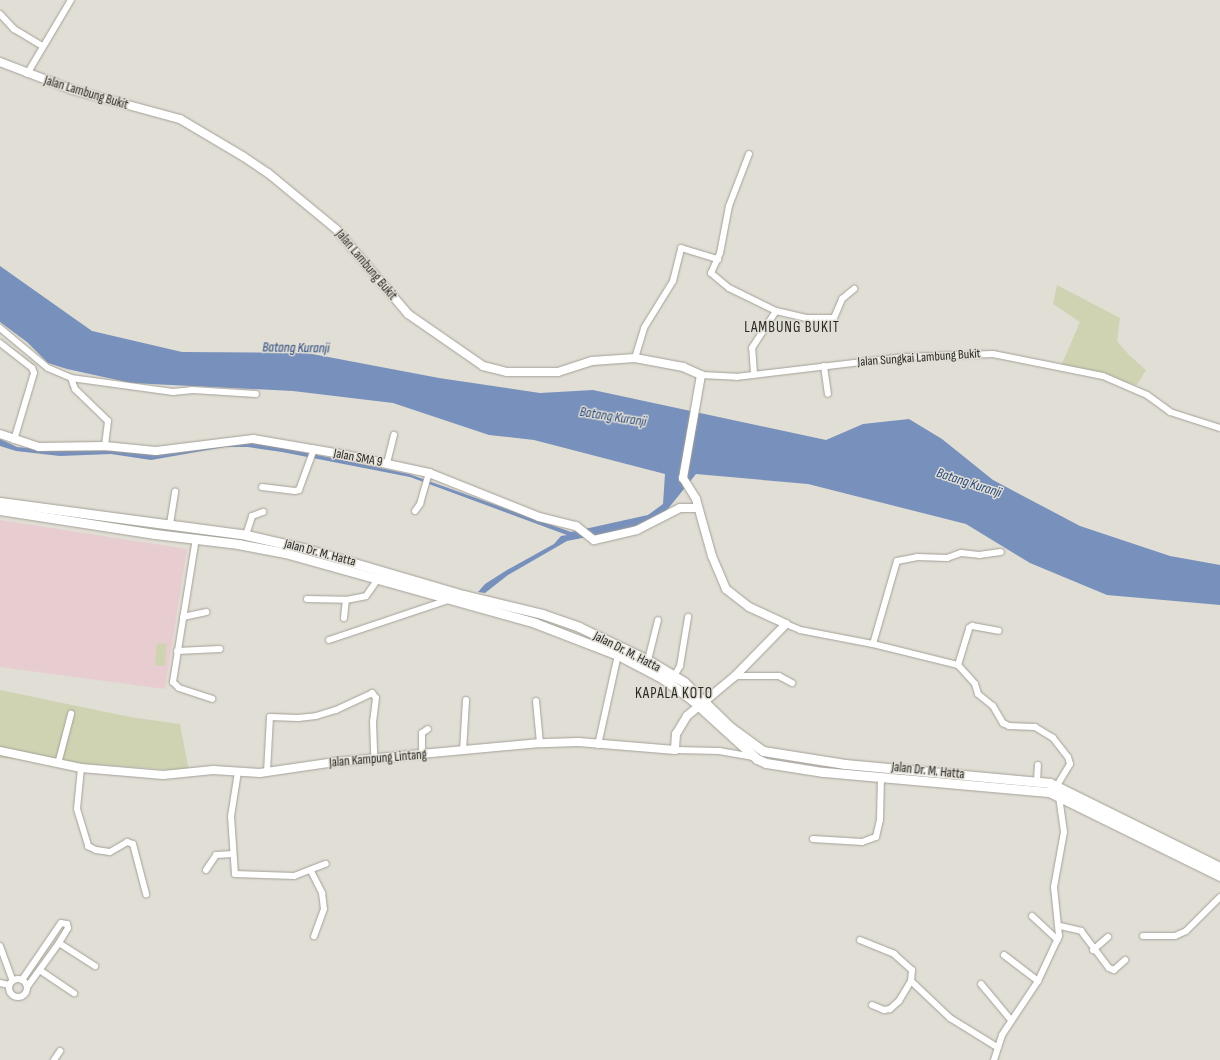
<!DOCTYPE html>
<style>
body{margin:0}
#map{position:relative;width:1220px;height:1060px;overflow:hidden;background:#e1ded5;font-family:"Sofia Sans Condensed",sans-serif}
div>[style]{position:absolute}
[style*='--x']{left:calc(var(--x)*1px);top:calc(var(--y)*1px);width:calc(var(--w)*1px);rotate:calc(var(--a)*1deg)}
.education>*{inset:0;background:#e7cdcf}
.green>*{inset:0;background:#cfd3b2;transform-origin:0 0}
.water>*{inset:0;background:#7790bc}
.roads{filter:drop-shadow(0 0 1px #a3a098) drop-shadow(0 0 1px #a3a098)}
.minor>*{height:6px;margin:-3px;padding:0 3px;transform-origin:3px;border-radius:3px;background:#fff}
.minor>.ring{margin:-3px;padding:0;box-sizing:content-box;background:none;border:6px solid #fff;border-radius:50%}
.tertiary>*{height:8px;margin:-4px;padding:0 4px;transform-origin:4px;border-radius:4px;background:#fff}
.secondary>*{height:9px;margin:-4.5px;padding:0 4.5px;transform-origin:4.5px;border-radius:4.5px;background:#fff}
span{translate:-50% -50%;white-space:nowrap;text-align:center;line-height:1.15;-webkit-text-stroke:3px #e1ded5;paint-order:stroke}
.street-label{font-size:13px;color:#2a2925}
.water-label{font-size:14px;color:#26467d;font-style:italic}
.quarter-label{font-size:15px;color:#2a2925;letter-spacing:1px}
</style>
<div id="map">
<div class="education">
<div style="clip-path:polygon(0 520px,187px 549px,165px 689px,0 667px)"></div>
</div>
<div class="green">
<div style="clip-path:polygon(1057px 285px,1120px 318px,1117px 341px,1129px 355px,1146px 370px,1137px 385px,1061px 366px,1080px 322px,1053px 304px)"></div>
<div style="left:157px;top:643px;width:10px;height:22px;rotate:6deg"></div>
<div style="clip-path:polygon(0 690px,130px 717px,180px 724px,189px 771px,0 758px)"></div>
</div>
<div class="water">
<div style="clip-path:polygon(0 266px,92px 331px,182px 352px,307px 353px,439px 378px,540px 393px,593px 390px,826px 440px,863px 424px,909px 419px,942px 439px,993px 480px,1080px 526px,1170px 556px,1220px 565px,1220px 605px,1107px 595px,1030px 563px,966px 524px,808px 484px,696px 474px,663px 515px,642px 526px,567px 541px,508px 575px,485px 593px,478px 592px,485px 584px,507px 570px,554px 544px,561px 536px,567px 535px,410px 477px,282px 452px,248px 447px,225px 447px,151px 460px,111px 454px,60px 456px,16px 451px,0 446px,0 439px,17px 447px,58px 451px,111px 451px,149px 454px,255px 442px,409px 474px,571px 532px,648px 515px,663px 504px,665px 474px,534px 440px,489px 435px,393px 403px,293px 391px,131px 383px,67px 369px,48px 363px,27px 342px,0 322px)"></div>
</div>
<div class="roads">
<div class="minor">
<div style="--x:0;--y:14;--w:21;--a:47"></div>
<div style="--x:14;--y:29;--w:33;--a:31"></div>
<div style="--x:27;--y:74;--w:86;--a:-59.3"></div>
<div style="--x:749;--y:154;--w:56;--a:111"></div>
<div style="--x:729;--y:206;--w:48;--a:100.8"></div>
<div style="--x:720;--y:253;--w:22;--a:114"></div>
<div style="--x:711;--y:273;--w:23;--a:40"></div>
<div style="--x:729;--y:288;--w:52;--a:26.1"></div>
<div style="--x:0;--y:328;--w:62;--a:39.8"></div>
<div style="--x:48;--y:368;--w:25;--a:23"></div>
<div style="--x:71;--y:378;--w:103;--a:7.8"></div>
<div style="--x:173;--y:392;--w:20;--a:-6"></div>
<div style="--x:193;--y:390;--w:63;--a:3.6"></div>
<div style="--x:0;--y:343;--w:41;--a:38"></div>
<div style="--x:32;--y:368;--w:5;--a:68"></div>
<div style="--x:34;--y:373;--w:70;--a:106.6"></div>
<div style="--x:635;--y:358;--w:31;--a:-73"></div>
<div style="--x:644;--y:328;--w:55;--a:-58.3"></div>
<div style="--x:673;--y:281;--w:34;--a:-76"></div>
<div style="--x:681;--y:248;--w:39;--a:17"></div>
<div style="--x:824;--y:366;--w:28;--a:82"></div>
<div style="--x:754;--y:374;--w:26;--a:-94"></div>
<div style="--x:752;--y:348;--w:44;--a:-57"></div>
<div style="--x:776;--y:311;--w:31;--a:13"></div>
<div style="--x:806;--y:318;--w:28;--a:0"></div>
<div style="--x:834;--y:318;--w:21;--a:-67"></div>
<div style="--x:842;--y:299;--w:16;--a:-40"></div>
<div style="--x:701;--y:375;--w:35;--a:3"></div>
<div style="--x:736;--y:377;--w:168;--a:-6.8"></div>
<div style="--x:903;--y:357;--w:90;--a:-1.9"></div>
<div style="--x:993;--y:354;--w:112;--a:11.3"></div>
<div style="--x:1103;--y:376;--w:48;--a:23.4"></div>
<div style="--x:1147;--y:395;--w:29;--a:36"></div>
<div style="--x:1170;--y:412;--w:52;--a:17.7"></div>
<div style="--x:71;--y:378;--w:12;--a:70"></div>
<div style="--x:75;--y:389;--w:46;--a:44.1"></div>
<div style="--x:108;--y:421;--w:25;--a:97"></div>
<div style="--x:387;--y:463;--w:29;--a:-76"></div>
<div style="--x:262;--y:487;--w:33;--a:7"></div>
<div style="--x:295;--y:491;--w:4;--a:-14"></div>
<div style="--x:299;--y:490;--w:44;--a:-69.9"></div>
<div style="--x:415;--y:511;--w:9;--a:-54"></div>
<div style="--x:420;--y:504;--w:32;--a:-74"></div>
<div style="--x:170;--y:524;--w:33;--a:-81"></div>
<div style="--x:246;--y:535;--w:20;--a:-72"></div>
<div style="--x:252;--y:516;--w:12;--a:-20"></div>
<div style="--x:196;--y:538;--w:146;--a:99.1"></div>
<div style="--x:173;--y:682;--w:8;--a:45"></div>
<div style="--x:179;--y:688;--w:35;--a:18"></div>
<div style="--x:307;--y:599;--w:39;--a:1"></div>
<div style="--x:346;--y:600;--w:20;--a:-11"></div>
<div style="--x:366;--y:596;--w:19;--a:-55"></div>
<div style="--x:183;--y:617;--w:24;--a:-12"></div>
<div style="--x:344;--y:618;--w:18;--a:-84"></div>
<div style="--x:786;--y:624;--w:15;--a:23"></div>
<div style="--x:800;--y:630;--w:74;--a:10.9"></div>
<div style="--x:873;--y:644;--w:88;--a:13.9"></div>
<div style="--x:958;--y:665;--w:25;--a:48"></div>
<div style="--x:975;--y:684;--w:10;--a:73"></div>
<div style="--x:978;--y:694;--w:19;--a:39"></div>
<div style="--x:993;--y:706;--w:20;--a:60"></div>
<div style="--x:1003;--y:723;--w:7;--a:27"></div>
<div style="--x:1009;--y:726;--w:26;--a:2"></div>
<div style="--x:1035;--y:727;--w:21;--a:31"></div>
<div style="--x:1053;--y:738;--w:24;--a:52"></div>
<div style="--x:1068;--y:757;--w:7;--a:74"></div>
<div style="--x:1070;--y:764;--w:26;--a:121"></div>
<div style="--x:329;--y:640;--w:126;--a:-18.6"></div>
<div style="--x:873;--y:644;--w:86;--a:-73.9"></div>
<div style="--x:897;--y:561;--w:20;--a:-11"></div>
<div style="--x:917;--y:557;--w:30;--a:2"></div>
<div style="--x:947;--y:558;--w:15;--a:-20"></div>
<div style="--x:961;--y:553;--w:18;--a:6"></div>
<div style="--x:979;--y:555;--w:22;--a:-8"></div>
<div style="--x:177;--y:651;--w:43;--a:-2.7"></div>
<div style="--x:648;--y:660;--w:41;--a:-76"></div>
<div style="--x:958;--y:665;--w:39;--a:-73"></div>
<div style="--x:969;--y:628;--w:4;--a:-34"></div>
<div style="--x:972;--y:626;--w:27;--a:10"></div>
<div style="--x:674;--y:676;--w:12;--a:-59"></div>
<div style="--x:680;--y:666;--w:50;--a:-80.7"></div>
<div style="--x:735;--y:676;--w:44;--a:0"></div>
<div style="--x:779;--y:676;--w:15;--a:28"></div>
<div style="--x:536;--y:701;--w:42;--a:84.6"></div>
<div style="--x:598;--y:745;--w:92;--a:-77.5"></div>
<div style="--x:675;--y:750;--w:44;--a:1.3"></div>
<div style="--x:719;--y:751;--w:35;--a:10"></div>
<div style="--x:463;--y:751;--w:51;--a:-86.6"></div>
<div style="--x:422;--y:755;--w:22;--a:-90"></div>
<div style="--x:422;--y:733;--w:7;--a:-34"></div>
<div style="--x:58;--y:764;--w:52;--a:-75.4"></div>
<div style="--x:81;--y:768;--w:41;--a:95.6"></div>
<div style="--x:77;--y:809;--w:39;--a:73"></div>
<div style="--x:88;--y:846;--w:9;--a:27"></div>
<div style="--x:96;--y:850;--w:14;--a:8"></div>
<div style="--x:110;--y:852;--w:20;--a:-30"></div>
<div style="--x:127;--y:842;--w:6;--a:18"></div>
<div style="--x:133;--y:844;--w:52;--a:75.4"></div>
<div style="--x:238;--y:772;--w:45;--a:99"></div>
<div style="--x:231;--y:816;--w:58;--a:86.1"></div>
<div style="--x:235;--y:874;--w:59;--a:1.9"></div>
<div style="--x:294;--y:876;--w:34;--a:-21"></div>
<div style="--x:267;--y:772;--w:55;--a:-86.9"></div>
<div style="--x:270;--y:717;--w:28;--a:2"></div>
<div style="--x:298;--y:718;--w:18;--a:-6"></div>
<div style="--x:316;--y:716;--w:21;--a:-17"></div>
<div style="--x:336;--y:710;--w:40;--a:-25"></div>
<div style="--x:372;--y:693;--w:6;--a:51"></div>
<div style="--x:376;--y:698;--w:23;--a:97"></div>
<div style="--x:373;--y:721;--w:37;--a:88"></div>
<div style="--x:1037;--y:782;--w:17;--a:-87"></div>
<div style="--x:813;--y:839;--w:49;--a:3.5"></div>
<div style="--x:862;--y:842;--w:15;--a:-20"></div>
<div style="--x:876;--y:837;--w:17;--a:-77"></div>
<div style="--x:880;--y:820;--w:43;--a:-88.7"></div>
<div style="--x:206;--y:870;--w:18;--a:-56"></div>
<div style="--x:216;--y:855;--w:17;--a:-3"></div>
<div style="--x:311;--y:871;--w:25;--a:63"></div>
<div style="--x:322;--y:893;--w:16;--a:83"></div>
<div style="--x:324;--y:909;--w:29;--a:110"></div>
<div style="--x:1032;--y:916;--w:35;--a:43"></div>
<div style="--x:1060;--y:926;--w:22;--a:13"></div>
<div style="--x:1081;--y:931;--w:46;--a:52.9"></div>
<div style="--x:1109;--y:968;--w:5;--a:22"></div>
<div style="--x:1114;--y:970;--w:15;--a:-42"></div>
<div style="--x:1143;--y:936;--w:32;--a:0"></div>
<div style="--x:1175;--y:936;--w:12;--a:-24"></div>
<div style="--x:1186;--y:931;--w:48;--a:-45"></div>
<div style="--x:860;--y:940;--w:37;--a:22"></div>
<div style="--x:894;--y:954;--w:24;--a:42"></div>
<div style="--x:912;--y:970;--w:11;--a:95"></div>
<div style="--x:911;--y:981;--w:54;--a:43.5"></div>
<div style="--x:950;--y:1018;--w:55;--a:31.7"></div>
<div style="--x:59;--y:943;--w:43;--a:32.6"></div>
<div style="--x:0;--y:946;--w:37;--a:70"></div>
<div style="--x:1093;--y:950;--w:20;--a:-41"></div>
<div style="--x:1004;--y:955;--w:43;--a:37.4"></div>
<div style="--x:41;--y:971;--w:40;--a:34"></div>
<div class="ring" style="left:9px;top:979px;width:12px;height:12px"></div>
<div style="--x:22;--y:980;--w:69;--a:-55.6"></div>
<div style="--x:61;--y:923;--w:6;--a:9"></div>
<div style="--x:67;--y:924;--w:4;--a:76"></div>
<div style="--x:68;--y:928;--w:17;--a:121"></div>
<div style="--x:59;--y:943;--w:54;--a:126"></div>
<div style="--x:0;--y:983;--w:9;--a:13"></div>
<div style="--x:981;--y:984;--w:47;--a:50.2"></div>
<div style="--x:872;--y:1005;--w:13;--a:23"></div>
<div style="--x:884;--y:1010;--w:6;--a:-9"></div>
<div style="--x:890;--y:1009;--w:12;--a:-42"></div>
<div style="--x:899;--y:1001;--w:23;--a:-59"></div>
<div style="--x:54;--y:1060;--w:11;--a:-56"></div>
<div style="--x:994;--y:1060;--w:26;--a:-72"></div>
<div style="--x:1002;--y:1035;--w:65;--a:-56.3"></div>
<div style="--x:1038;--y:981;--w:50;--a:-65"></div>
<div style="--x:1059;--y:936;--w:49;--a:-95.8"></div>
<div style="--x:1054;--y:887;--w:56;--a:-79.7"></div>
<div style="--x:1064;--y:832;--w:36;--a:-98"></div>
</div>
<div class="tertiary">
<div style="--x:0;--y:62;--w:78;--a:21"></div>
<div style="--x:73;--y:90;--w:111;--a:15.2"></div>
<div style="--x:180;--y:119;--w:74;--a:30.7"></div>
<div style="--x:244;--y:157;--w:29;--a:34"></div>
<div style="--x:268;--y:173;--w:88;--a:39.5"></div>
<div style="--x:336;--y:229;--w:111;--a:49.7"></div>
<div style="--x:408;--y:314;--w:91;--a:34.7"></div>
<div style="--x:483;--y:366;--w:25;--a:14"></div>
<div style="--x:507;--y:372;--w:51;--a:0"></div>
<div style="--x:558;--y:372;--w:36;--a:-18"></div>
<div style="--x:592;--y:361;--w:43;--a:-4"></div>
<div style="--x:635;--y:358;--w:49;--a:10.6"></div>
<div style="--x:683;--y:367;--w:20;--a:24"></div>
<div style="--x:701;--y:375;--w:105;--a:99.9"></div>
<div style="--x:683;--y:478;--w:25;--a:58"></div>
<div style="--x:696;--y:499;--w:59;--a:74.3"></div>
<div style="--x:712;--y:556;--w:36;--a:67"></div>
<div style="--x:726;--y:589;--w:29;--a:38"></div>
<div style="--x:749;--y:607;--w:41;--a:24.7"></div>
<div style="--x:786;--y:624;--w:73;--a:134.4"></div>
<div style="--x:735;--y:676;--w:62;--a:140.2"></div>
<div style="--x:687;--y:716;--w:21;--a:121"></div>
<div style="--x:676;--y:734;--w:16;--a:94"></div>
<div style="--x:675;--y:750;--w:97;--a:-175.3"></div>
<div style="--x:578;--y:742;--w:38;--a:178"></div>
<div style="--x:540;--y:743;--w:206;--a:174.7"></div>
<div style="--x:335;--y:762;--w:76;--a:171.7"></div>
<div style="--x:260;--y:773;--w:47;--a:-176.3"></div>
<div style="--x:213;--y:770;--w:50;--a:174.3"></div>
<div style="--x:163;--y:775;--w:82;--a:-175.1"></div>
<div style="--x:81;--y:768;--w:83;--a:-168.1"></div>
<div style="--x:0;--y:434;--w:41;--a:18.4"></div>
<div style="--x:39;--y:447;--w:66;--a:-0.9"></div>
<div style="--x:105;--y:446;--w:51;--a:5.6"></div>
<div style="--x:156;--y:451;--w:98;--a:-7.1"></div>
<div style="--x:253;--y:439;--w:89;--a:9.7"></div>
<div style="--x:341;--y:454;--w:90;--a:12.2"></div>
<div style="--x:429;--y:473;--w:118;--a:21.8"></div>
<div style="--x:539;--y:517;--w:38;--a:14"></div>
<div style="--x:576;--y:526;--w:23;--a:38"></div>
<div style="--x:594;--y:540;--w:44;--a:-13.1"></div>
<div style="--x:637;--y:530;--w:48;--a:-27.1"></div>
<div style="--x:680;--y:508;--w:18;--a:0"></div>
</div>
<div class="secondary">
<div style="--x:0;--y:502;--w:248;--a:7.6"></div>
<div style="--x:246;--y:535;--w:58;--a:12.8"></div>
<div style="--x:303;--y:548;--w:167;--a:16.4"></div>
<div style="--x:463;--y:595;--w:81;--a:13.5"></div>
<div style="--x:542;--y:614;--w:39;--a:19"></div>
<div style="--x:579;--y:627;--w:76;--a:25.6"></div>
<div style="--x:648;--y:660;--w:42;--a:31.4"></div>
<div style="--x:684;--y:682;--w:64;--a:44.4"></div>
<div style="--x:730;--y:727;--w:41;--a:36"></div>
<div style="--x:763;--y:751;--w:83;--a:9"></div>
<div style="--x:845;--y:764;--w:206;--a:5.3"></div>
<div style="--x:1050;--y:783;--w:190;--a:26.3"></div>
<div style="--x:0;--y:510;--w:157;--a:8.8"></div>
<div style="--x:155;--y:534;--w:84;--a:6.9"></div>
<div style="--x:238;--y:544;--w:48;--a:10.8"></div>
<div style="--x:285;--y:553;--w:260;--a:15.6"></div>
<div style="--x:535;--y:623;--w:89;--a:21.1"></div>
<div style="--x:618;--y:655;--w:50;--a:27.6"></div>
<div style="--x:662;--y:678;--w:36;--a:36"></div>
<div style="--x:691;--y:699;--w:89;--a:42.3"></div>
<div style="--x:757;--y:759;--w:10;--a:24"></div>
<div style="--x:766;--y:763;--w:58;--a:9"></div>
<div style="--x:823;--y:772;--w:227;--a:5.1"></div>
<div style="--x:1049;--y:792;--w:191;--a:26.2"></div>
</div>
</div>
<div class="street-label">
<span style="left:86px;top:93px;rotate:17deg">Jalan Lambung Bukit</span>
<span style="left:366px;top:265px;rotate:50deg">Jalan Lambung Bukit</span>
<span style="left:919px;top:358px;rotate:-4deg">Jalan Sungkai Lambung Bukit</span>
<span style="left:358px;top:458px;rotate:11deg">Jalan SMA 9</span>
<span style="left:320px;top:553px;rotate:15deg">Jalan Dr. M. Hatta</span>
<span style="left:627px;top:652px;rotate:27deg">Jalan Dr. M. Hatta</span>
<span style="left:378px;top:759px;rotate:-5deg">Jalan Kampung Lintang</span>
<span style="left:928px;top:771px;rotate:6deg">Jalan Dr. M. Hatta</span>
</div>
<div class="water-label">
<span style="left:296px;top:348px;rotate:1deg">Batang Kuranji</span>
<span style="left:613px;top:417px;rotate:9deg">Batang Kuranji</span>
<span style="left:969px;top:483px;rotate:18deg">Batang Kuranji</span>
</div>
<div class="quarter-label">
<span style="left:792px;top:328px">LAMBUNG BUKIT</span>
<span style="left:674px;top:694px">KAPALA KOTO</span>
</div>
</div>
